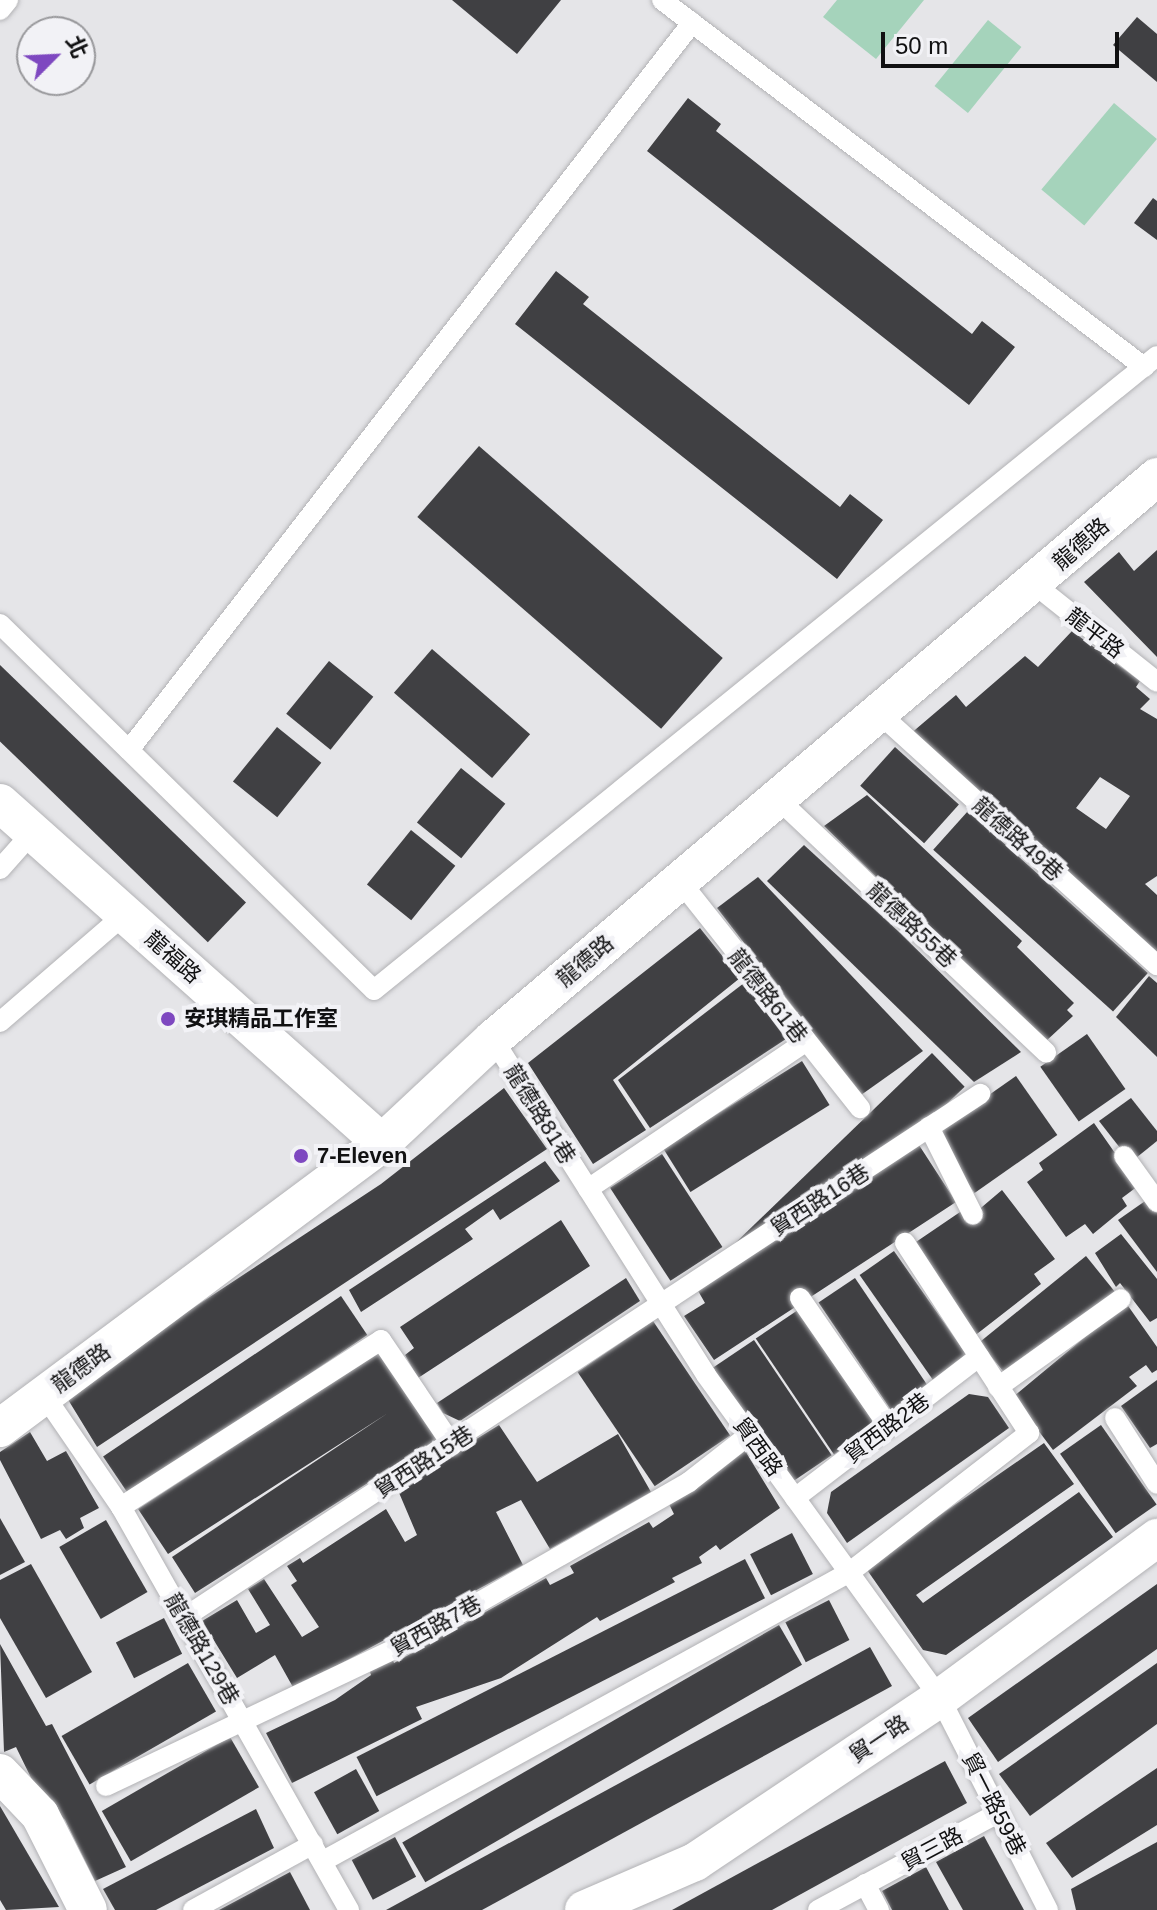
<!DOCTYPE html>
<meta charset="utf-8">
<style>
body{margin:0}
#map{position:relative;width:1157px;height:1910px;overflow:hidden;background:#e5e5e8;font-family:Helvetica,"Noto Sans TC",sans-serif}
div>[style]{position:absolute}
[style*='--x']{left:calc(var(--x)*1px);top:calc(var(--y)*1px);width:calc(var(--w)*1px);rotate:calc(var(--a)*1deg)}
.green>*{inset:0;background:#a5d3bb;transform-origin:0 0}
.building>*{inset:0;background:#404043;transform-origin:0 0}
.roads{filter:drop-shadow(0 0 2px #b2b2b5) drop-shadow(0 0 2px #b2b2b5)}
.lane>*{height:20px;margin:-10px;padding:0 10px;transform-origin:10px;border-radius:10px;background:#fff}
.street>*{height:38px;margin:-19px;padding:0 19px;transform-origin:19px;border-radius:19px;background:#fff}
.dots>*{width:22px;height:22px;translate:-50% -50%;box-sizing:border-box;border:4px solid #f2f2f6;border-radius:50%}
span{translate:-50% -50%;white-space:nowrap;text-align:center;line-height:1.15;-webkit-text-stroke:8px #f2f2f6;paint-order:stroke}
.street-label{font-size:22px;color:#111112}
.poi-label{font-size:22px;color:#111112;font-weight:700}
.left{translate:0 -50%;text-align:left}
.north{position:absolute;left:16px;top:16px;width:80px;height:80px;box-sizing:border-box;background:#f2f2f6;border:2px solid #98989b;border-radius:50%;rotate:66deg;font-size:22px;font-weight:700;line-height:32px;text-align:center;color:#111112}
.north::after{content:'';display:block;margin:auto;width:28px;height:36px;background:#7e48c0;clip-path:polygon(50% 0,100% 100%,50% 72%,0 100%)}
.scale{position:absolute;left:881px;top:32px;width:238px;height:36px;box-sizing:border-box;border:4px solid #111112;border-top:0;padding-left:10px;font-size:24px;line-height:28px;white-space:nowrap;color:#111112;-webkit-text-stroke:6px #f2f2f6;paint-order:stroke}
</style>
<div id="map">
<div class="green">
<div style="clip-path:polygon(837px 0,924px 0,876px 59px,823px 17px)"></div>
<div style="left:988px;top:20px;width:43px;height:85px;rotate:39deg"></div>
<div style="left:1114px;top:103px;width:56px;height:113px;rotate:40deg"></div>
</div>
<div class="building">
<div style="clip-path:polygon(452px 0,561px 0,517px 54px)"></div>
<div style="clip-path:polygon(1137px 17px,1157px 34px,1157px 82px,1113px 45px)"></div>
<div style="clip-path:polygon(688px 98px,721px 124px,716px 131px,972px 334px,982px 321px,1015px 347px,969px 405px,647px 151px)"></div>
<div style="clip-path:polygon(1153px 198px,1157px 201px,1157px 240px,1134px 223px)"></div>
<div style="clip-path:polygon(556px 271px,589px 297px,583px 304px,840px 507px,850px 494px,883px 520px,837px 579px,515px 324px)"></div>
<div style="left:479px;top:446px;width:323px;height:94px;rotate:41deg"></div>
<div style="clip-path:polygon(1157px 550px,1157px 657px,1084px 582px,1119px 552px,1134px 571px)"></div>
<div style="clip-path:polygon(evenodd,1072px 631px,1140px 681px,1136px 687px,1150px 699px,1140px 709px,1157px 719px,1157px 876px,1145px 884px,1157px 895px,1157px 962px,909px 735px,956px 695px,966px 707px,1025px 656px,1038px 667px,1072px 631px,1100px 777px,1130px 796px,1106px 829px,1076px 808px,1100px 777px)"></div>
<div style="left:432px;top:649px;width:130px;height:58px;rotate:41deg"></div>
<div style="left:329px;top:661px;width:57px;height:68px;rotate:39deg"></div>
<div style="left:0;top:665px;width:342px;height:55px;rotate:44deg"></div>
<div style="left:277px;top:727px;width:57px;height:70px;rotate:39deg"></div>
<div style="left:895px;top:747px;width:86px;height:52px;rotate:42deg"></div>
<div style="left:461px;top:768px;width:57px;height:70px;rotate:39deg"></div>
<div style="clip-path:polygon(867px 795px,1022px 941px,1017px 947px,1074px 1003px,1067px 1010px,1073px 1016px,1045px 1042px,824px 826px)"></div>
<div style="left:968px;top:811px;width:242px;height:52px;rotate:42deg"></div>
<div style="left:411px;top:830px;width:57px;height:70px;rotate:39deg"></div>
<div style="clip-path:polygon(804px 845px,898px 931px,1021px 1052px,974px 1082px,767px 881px)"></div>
<div style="clip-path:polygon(758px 877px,923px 1051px,861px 1095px,717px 908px)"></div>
<div style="clip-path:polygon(700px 928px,740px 978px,613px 1080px,646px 1130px,593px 1164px,528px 1063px)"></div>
<div style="clip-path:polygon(1149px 976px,1157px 983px,1157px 1057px,1116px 1017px)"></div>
<div style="clip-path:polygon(744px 983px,786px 1039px,650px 1128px,618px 1080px)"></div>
<div style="left:1087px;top:1034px;width:67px;height:57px;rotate:55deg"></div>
<div style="left:932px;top:1053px;width:47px;height:277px;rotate:46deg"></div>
<div style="left:802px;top:1061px;width:52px;height:164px;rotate:58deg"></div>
<div style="left:1016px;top:1076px;width:72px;height:101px;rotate:55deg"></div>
<div style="clip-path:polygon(504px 1088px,547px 1149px,97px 1447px,64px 1393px,381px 1184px)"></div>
<div style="clip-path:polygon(1131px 1098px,1157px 1131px,1157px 1141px,1131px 1162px,1099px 1121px)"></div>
<div style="clip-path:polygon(1094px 1123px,1138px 1186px,1122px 1198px,1127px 1206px,1093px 1234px,1085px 1224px,1066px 1237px,1027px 1182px,1043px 1170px,1039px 1163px)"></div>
<div style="clip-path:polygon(917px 1142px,956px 1202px,714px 1360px,684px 1316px,705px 1303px,697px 1289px)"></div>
<div style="left:662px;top:1154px;width:111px;height:62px;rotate:57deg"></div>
<div style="clip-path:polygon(545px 1161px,560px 1181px,500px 1220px,493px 1209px,465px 1229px,473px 1239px,361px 1312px,349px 1290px)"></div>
<div style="clip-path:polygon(1002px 1190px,1055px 1259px,1034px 1274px,1041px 1284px,973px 1337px,913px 1244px,963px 1210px,969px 1218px)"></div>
<div style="clip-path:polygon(1148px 1199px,1157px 1210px,1157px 1272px,1118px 1220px)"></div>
<div style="clip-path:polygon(561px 1220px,590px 1266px,418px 1378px,405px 1355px,414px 1348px,400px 1327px)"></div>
<div style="clip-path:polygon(1121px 1234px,1157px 1279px,1157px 1318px,1150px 1322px,1120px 1283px,1116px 1287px,1095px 1253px)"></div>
<div style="left:894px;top:1251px;width:132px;height:42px;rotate:55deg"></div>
<div style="left:1086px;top:1256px;width:51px;height:137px;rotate:51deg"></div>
<div style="clip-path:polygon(626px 1278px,640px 1301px,460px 1421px,443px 1413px,437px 1403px)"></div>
<div style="left:855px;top:1278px;width:131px;height:44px;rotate:56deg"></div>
<div style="left:341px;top:1296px;width:47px;height:287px;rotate:56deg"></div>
<div style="clip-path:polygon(1126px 1303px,1157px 1347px,1157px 1370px,1152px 1373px,1146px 1365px,1129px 1377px,1137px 1386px,1053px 1450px,1013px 1397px)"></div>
<div style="left:798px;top:1310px;width:140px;height:51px;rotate:56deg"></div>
<div style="left:653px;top:1321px;width:138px;height:91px;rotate:56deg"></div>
<div style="left:754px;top:1340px;width:139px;height:51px;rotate:56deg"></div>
<div style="clip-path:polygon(379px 1352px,437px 1439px,195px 1593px,172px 1557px,388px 1413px,168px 1554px,138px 1509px)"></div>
<div style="clip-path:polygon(1157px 1380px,1157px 1444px,1150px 1448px,1121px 1406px)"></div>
<div style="clip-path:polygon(969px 1394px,988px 1397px,1009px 1428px,847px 1543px,827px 1513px,831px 1492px)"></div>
<div style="clip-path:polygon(499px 1425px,537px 1482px,618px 1434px,651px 1492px,550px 1549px,521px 1500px,496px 1512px,523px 1565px,294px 1689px,275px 1655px,237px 1678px,202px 1621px,237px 1600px,256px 1633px,270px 1625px,248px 1589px,264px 1579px,302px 1637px,319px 1627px,291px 1585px,297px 1581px,287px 1566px,300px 1558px,303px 1563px,386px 1509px,405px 1542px,417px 1535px,397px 1488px)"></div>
<div style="left:1101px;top:1425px;width:97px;height:50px;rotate:55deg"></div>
<div style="clip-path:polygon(30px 1432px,47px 1461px,66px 1451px,99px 1508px,80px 1518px,84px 1528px,66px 1539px,60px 1530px,41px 1539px,0 1460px,0 1452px)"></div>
<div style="clip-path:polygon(1044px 1443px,1074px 1484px,916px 1595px,923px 1603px,1079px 1492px,1113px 1537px,946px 1655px,923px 1650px,865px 1567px)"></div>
<div style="clip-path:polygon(744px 1449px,780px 1508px,720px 1550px,716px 1545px,699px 1557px,702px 1563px,672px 1578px,675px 1582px,600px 1621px,597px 1617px,501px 1678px,416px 1707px,422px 1719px,292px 1783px,266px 1733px,335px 1700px,371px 1675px,369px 1669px,392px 1658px,394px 1663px,546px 1578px,550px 1585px,574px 1573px,570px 1566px,649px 1522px,653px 1528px,674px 1514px,668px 1502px)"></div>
<div style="clip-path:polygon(0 1518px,25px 1562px,0 1575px)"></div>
<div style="left:106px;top:1520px;width:83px;height:54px;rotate:60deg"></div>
<div style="left:792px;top:1533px;width:46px;height:47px;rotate:63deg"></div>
<div style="left:745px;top:1559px;width:44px;height:436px;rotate:63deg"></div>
<div style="clip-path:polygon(31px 1564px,92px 1672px,46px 1698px,0 1618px,0 1580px)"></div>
<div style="clip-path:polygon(1157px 1584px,1157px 1649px,998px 1762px,968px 1718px)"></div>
<div style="left:829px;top:1600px;width:45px;height:49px;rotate:63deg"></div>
<div style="left:164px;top:1618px;width:40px;height:54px;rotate:63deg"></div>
<div style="left:779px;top:1625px;width:46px;height:435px;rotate:60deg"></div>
<div style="clip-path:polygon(0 1644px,46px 1726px,52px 1724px,126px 1867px,95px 1881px,65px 1820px,35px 1786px,16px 1747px,4px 1752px)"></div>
<div style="clip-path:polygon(870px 1647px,892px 1686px,482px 1910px,386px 1910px)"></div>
<div style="left:188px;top:1663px;width:56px;height:146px;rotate:60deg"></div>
<div style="clip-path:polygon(1157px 1663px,1157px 1724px,1030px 1816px,999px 1774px)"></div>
<div style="left:230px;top:1737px;width:58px;height:148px;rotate:60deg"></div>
<div style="clip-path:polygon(945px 1761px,967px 1803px,772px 1910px,672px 1910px)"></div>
<div style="clip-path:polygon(1157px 1768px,1157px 1825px,1072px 1878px,1046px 1843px)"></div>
<div style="left:356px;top:1769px;width:48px;height:48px;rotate:61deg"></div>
<div style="clip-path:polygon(0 1806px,59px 1907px,6px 1910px,0 1900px)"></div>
<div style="clip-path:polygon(256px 1809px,274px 1848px,156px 1910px,115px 1910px,103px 1889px)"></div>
<div style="clip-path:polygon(984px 1836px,1024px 1910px,963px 1910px,936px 1862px)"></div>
<div style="left:395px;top:1837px;width:45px;height:49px;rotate:62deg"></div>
<div style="clip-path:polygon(1157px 1842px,1157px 1910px,1076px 1910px,1071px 1889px)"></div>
<div style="clip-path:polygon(926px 1867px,949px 1910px,892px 1910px,882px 1891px)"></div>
<div style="clip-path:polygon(290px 1872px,310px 1910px,219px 1910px)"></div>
</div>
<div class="roads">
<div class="lane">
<div style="--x:662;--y:0;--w:606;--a:37.29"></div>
<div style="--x:0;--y:10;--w:13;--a:-51"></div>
<div style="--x:1034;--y:584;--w:157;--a:38.5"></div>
<div style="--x:0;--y:624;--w:523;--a:44.38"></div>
<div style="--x:374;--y:990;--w:1007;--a:-39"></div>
<div style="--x:880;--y:714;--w:374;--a:42.2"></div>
<div style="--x:129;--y:750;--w:920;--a:-52.25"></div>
<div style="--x:778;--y:799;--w:369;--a:43.4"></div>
<div style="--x:0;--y:869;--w:50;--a:-48.3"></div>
<div style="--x:680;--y:881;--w:290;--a:51.6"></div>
<div style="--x:0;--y:1022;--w:165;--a:-40.8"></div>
<div style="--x:493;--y:1039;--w:398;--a:57.6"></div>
<div style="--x:706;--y:1375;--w:399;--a:54.1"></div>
<div style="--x:940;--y:1698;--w:238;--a:63"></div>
<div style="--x:929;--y:1127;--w:98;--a:63.4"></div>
<div style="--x:1124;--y:1156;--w:57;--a:54.3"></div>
<div style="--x:588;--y:1189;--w:261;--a:-34.1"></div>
<div style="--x:800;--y:1298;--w:157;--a:55.4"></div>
<div style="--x:998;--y:1387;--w:151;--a:-35.6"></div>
<div style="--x:44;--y:1395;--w:136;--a:55.5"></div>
<div style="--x:121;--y:1507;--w:463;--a:60.5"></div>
<div style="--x:1115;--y:1418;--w:78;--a:57.5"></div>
<div style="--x:795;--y:1498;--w:232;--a:-37.5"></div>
<div style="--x:121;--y:1507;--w:309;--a:-32.7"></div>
<div style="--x:381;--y:1340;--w:127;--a:55.9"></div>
<div style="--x:185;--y:1617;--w:952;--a:-33.34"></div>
<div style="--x:106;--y:1786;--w:342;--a:-25.4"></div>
<div style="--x:415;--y:1639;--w:316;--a:-29.8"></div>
<div style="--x:689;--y:1482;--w:76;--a:-38.1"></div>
<div style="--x:323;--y:1861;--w:601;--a:-28.74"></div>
<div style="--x:850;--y:1572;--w:227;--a:-37.8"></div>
<div style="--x:1029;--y:1433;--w:227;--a:-123.1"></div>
<div style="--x:865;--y:1884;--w:30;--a:62"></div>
<div style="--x:193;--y:1910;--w:137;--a:-28.8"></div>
<div style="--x:818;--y:1910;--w:204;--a:-28.3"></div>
</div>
<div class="street">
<div style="--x:0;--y:803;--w:511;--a:41.67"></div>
<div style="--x:0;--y:1428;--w:477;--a:-36.7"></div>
<div style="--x:382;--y:1143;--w:152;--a:-43.1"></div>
<div style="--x:493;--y:1039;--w:870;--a:-40.24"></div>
<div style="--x:0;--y:1773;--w:58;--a:46.4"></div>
<div style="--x:40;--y:1815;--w:106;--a:63.2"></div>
<div style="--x:584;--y:1910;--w:121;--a:-23.4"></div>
<div style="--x:695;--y:1862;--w:295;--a:-33.8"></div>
<div style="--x:940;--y:1698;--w:270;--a:-36.4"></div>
</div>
</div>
<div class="dots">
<div style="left:168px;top:1019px;background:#7e48c0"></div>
<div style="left:301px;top:1156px;background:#7e48c0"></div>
</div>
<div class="street-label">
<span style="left:1081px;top:544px;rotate:-41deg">龍德路</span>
<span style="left:1095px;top:633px;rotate:38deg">龍平路</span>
<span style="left:1018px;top:839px;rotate:42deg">龍德路49巷</span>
<span style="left:912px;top:925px;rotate:43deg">龍德路55巷</span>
<span style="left:173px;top:957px;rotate:42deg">龍福路</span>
<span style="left:585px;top:961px;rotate:-40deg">龍德路</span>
<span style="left:768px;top:996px;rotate:52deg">龍德路61巷</span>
<span style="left:540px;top:1114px;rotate:58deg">龍德路81巷</span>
<span style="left:820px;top:1200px;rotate:-33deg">貿西路16巷</span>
<span style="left:81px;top:1368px;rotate:-36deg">龍德路</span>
<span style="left:887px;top:1428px;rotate:-37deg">貿西路2巷</span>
<span style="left:758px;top:1447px;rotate:54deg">貿西路</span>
<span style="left:424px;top:1462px;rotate:-33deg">貿西路15巷</span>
<span style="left:436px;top:1626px;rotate:-29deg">貿西路7巷</span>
<span style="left:202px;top:1649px;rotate:60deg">龍德路129巷</span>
<span style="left:879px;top:1739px;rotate:-34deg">貿一路</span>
<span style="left:994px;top:1804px;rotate:63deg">貿一路59巷</span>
<span style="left:932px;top:1849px;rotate:-28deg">貿三路</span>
</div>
<div class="poi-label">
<span class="left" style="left:184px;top:1019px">安琪精品工作室</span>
<span class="left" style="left:317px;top:1156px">7-Eleven</span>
</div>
<div class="north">北</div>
<div class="scale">50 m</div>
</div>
